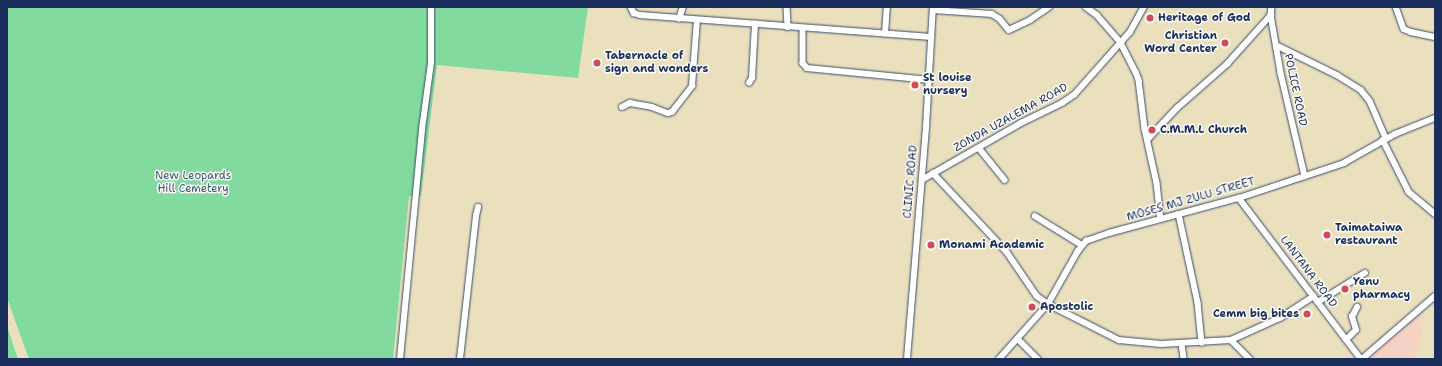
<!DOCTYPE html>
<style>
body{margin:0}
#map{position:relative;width:1442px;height:366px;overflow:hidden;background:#eae0bd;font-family:"Shantell Sans",sans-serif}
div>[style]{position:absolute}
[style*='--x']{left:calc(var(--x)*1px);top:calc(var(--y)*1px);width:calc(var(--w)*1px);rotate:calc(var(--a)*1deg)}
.built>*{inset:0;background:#f6d2c4}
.green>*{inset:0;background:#83da9e}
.roads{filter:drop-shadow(0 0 1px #3a4a6c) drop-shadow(0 0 1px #3a4a6c)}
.minor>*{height:5.5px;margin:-2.75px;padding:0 2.75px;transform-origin:2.75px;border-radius:2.75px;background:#fff}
.dots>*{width:11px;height:11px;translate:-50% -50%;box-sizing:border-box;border:2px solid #fdfcf7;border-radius:50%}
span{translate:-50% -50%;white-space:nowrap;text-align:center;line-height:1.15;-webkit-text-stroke:3px #fdfcf7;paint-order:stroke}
.poi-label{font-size:11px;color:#1b2f5e;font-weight:700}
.left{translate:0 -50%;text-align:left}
.right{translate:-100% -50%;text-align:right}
.street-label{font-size:11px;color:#1b2f5e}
.park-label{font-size:11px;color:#355a6e}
.frame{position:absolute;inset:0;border:8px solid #1b2f5e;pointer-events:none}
</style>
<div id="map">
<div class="built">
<div style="clip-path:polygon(1419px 311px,1422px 337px,1413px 359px,1364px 359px)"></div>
</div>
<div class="green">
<div style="clip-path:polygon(7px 7px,588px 7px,578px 78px,437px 65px,421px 196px,409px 196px,393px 359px,29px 359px,7px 298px)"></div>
<div style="clip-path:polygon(7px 326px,18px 359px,7px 359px)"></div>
</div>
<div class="roads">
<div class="minor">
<div style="--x:631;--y:7;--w:7;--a:63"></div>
<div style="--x:634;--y:13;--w:6;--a:18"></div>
<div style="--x:640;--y:15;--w:292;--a:4.3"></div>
<div style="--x:787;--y:7;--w:20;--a:87"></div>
<div style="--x:1086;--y:7;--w:14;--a:36"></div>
<div style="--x:1097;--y:15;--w:37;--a:49"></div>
<div style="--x:1121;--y:43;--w:33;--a:63"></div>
<div style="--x:1136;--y:72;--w:9;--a:69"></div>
<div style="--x:1139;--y:80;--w:49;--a:83"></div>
<div style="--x:1145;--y:129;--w:55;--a:77.5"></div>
<div style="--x:1157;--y:183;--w:36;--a:84"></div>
<div style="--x:1272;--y:7;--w:8;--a:97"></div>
<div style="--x:1271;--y:15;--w:59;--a:80.2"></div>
<div style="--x:1281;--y:73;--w:106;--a:76.9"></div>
<div style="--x:1396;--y:7;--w:23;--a:70"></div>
<div style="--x:1404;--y:29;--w:8;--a:23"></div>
<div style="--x:1411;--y:32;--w:25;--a:12"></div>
<div style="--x:933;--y:10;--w:59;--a:3.9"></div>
<div style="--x:992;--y:14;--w:9;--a:32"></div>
<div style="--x:1000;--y:19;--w:14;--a:51"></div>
<div style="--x:1009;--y:30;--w:23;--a:-25"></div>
<div style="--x:1030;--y:20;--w:23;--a:-34"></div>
<div style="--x:679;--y:19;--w:13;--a:-72"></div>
<div style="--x:803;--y:28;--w:35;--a:90"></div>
<div style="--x:803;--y:63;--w:6;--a:51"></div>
<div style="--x:807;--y:68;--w:123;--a:5.6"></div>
<div style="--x:885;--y:34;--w:27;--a:-86"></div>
<div style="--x:1276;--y:45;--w:68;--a:26.2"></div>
<div style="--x:1337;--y:75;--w:28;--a:32"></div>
<div style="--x:1361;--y:90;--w:14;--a:51"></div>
<div style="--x:1370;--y:101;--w:40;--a:66.6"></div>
<div style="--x:749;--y:83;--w:6;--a:-59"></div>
<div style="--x:752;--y:78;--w:54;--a:-86.8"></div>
<div style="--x:622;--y:107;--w:9;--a:-27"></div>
<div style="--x:630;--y:103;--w:22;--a:10"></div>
<div style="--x:652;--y:107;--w:17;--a:21"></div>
<div style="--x:668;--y:113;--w:4;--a:-14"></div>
<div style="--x:672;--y:112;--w:33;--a:-52"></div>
<div style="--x:692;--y:86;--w:66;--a:-85.7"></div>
<div style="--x:1148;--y:139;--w:42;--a:-46.9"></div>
<div style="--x:1177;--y:108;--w:67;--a:-41.3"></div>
<div style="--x:1227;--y:64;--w:66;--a:-48.1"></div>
<div style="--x:1383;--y:140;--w:58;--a:63.4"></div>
<div style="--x:1409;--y:192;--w:34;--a:40"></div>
<div style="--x:979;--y:148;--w:41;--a:50.9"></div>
<div style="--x:933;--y:173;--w:108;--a:46.9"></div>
<div style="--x:1007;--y:252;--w:53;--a:55.7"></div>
<div style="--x:1037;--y:296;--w:14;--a:36"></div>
<div style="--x:1048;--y:304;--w:80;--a:26.9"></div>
<div style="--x:1119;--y:340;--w:42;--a:5.4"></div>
<div style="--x:1161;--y:344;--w:70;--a:-3.3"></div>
<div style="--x:1231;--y:340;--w:54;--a:-24.2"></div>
<div style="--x:1280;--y:318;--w:40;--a:-32.9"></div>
<div style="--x:922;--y:180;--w:114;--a:-29.9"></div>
<div style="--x:1021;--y:123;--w:46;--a:-26"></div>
<div style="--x:1062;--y:103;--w:14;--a:-34"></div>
<div style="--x:1074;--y:95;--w:84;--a:-48.4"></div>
<div style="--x:1130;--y:32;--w:29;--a:-61"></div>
<div style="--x:1239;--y:198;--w:202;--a:52.8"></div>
<div style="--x:1179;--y:214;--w:91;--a:77.9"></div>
<div style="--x:1198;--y:303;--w:40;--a:84.3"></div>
<div style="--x:1035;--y:216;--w:55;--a:31.7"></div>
<div style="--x:1318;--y:302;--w:55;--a:-31.7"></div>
<div style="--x:1018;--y:339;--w:28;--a:45"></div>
<div style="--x:1231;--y:340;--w:27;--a:45"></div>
<div style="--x:1346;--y:340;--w:14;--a:-45"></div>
<div style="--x:1356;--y:330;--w:14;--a:-107"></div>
<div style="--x:1352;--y:317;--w:11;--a:-63"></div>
<div style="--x:1182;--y:344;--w:15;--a:82"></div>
<div style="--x:400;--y:359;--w:238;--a:-84.5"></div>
<div style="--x:423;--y:122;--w:60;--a:-82.3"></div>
<div style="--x:431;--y:63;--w:56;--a:-90"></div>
<div style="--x:460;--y:359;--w:144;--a:-83.6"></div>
<div style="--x:476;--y:216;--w:9;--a:-77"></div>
<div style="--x:907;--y:359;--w:233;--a:-85.3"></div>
<div style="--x:926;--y:127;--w:120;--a:-86.7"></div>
<div style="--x:999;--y:359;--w:74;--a:-48.3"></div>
<div style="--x:1048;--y:304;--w:61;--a:-60.5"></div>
<div style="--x:1078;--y:251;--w:13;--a:-51"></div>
<div style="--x:1086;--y:241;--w:24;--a:-19"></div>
<div style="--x:1109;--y:233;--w:135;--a:-15.1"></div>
<div style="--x:1239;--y:198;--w:111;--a:-18.4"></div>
<div style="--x:1344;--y:163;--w:59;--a:-29.6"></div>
<div style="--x:1395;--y:134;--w:43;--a:-21.8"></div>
<div style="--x:1362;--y:359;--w:96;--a:-40.8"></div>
</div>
</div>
<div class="dots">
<div style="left:1150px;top:18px;background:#d1495b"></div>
<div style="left:1225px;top:43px;background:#d1495b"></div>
<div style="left:597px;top:63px;background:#d1495b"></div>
<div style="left:915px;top:85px;background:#d1495b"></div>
<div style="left:1152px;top:130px;background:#d1495b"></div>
<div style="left:1327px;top:235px;background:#d1495b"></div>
<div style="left:931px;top:245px;background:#d1495b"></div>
<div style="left:1345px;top:289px;background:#d1495b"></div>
<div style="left:1032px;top:307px;background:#d1495b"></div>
<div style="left:1307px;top:314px;background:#d1495b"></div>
</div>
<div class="poi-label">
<span class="left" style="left:1158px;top:18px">Heritage of God</span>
<span class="right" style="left:1217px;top:43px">Christian<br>Word Center</span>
<span class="left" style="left:605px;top:63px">Tabernacle of<br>sign and wonders</span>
<span class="left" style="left:923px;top:85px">St louise<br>nursery</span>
<span class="left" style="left:1160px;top:130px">C.M.M.L Church</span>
<span class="left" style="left:1335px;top:235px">Taimataiwa<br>restaurant</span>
<span class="left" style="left:939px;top:245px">Monami Academic</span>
<span class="left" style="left:1353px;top:289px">Yenu<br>pharmacy</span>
<span class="left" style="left:1040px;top:307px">Apostolic</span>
<span class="right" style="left:1299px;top:314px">Cemm big bites</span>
</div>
<div class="street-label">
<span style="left:1295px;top:90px;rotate:78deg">POLICE ROAD</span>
<span style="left:1011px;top:118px;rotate:-29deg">ZONDA UZALEMA ROAD</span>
<span style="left:911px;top:182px;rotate:-85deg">CLINIC ROAD</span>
<span style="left:1191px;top:200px;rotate:-16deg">MOSES MJ ZULU STREET</span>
<span style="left:1308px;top:272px;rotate:53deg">LANTANA ROAD</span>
</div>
<div class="park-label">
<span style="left:193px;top:183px">New Leopards<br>Hill Cemetery</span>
</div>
<div class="frame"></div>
</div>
